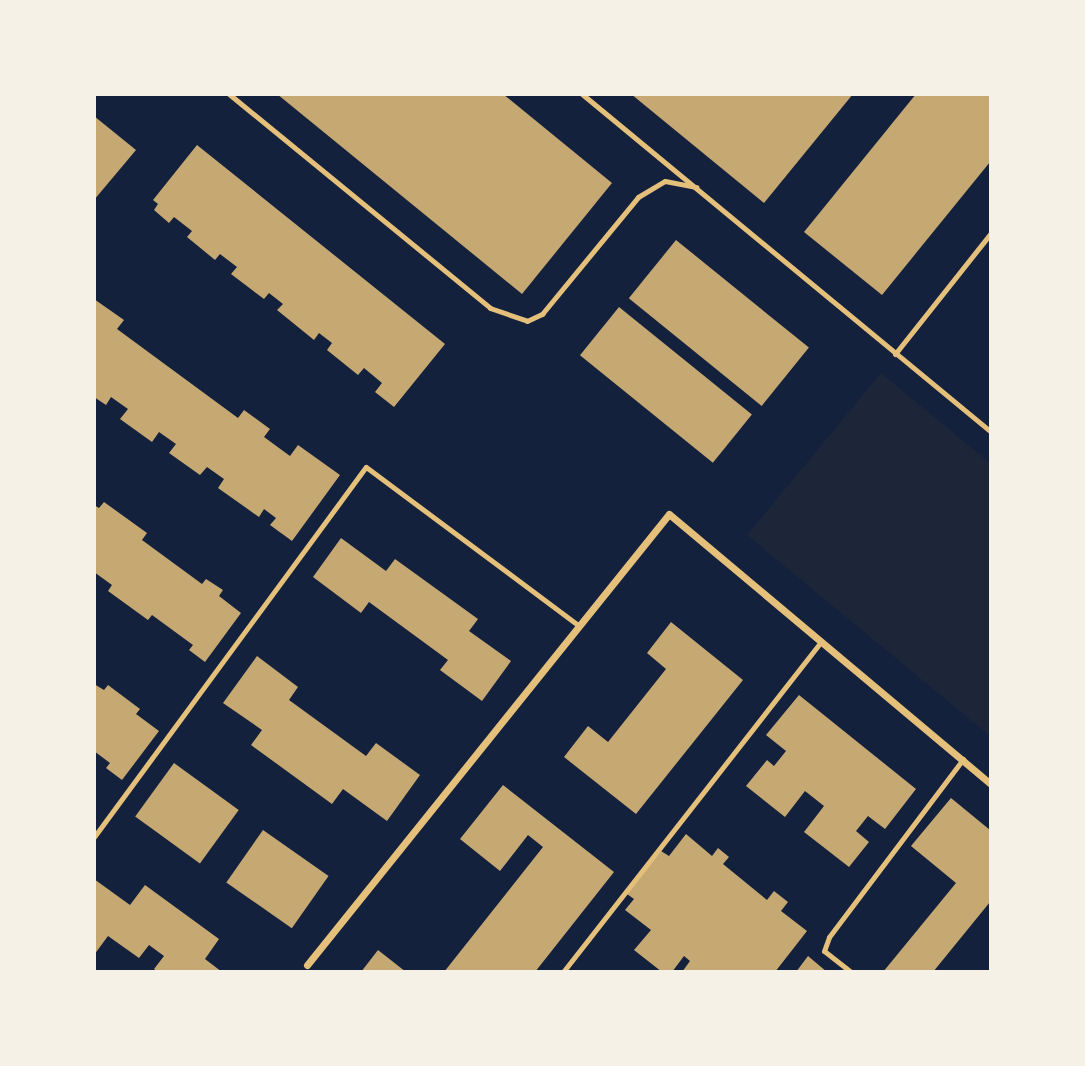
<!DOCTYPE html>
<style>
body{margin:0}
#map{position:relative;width:1085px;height:1066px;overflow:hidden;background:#14213d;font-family:Arial,sans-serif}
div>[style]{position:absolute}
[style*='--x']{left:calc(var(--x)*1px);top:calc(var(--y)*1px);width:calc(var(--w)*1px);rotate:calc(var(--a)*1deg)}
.green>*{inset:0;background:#1d2539}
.building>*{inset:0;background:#c6a872;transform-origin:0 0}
.service>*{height:5px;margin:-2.5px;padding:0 2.5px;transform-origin:2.5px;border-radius:2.5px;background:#e5c07b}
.minor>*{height:7px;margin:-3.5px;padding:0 3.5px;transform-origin:3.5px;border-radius:3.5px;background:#e5c07b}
span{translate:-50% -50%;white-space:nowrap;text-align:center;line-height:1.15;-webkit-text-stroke:5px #f6f1e7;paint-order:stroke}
.frame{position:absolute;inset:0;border:96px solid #f6f1e7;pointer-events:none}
</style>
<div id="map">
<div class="green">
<div style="clip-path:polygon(881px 373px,990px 463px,990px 736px,747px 535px)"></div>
</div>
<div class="building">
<div style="clip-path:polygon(277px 94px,503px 94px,612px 183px,522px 294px)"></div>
<div style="clip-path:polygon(631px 94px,853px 94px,764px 203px)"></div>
<div style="clip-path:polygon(916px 94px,990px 94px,990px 162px,882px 295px,804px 232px)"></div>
<div style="clip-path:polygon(94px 116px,136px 150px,94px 200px)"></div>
<div style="clip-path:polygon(197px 145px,445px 344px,394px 407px,375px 392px,382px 383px,364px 368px,358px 375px,327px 350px,332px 343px,319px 333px,314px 340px,277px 310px,283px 304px,269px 293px,264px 299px,231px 274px,237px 267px,220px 254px,215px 260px,187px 237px,192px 231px,174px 217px,169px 223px,154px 210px,158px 204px,153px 200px)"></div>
<div style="left:676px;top:240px;width:171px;height:75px;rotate:39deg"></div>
<div style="clip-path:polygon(94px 299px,124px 320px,117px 329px,238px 418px,244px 410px,270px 429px,264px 437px,290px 456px,298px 445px,340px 475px,292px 541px,270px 525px,276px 518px,264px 509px,259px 517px,218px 488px,224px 479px,207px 467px,200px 475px,169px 453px,176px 444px,159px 432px,152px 442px,120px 419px,128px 409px,111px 397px,106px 405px,94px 397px)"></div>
<div style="left:619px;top:307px;width:171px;height:62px;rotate:39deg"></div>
<div style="clip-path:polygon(104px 502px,147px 533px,142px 540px,202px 584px,206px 579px,223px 590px,219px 596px,241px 613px,205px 662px,189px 650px,193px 645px,152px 615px,148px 620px,108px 591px,112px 585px,94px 572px,94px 505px,99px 508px)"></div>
<div style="clip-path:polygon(341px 538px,386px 571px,395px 559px,478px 619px,469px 631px,511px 661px,482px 701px,440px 670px,448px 660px,369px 602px,361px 613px,313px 577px)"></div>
<div style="clip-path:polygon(671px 622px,743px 680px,636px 814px,564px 757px,588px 726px,608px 742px,666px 669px,647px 653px)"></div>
<div style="clip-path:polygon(257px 656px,298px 687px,289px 700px,366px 756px,376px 743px,420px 775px,387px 821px,343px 789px,332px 804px,251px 745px,262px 730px,223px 703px)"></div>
<div style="clip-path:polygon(94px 684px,104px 690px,108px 685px,140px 709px,136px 714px,159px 731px,122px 780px,106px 768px,110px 763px,94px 751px)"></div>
<div style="clip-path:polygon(799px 695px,916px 789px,885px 829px,868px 816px,856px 831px,869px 842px,849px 867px,804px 832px,824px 806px,805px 791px,785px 817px,746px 786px,767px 760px,774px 766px,786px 751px,766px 735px)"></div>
<div style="left:174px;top:763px;width:80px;height:66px;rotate:36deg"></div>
<div style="clip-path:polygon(503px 785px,614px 872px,535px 972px,444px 972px,543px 847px,528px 835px,500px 871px,460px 839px)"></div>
<div style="clip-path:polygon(951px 798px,990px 830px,990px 902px,933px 972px,883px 972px,956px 883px,911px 846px)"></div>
<div style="left:263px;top:830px;width:80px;height:64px;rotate:35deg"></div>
<div style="clip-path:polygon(686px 834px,712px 856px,718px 848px,729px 857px,723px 864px,767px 900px,774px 891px,788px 902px,781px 911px,807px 931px,775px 972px,682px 972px,690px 961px,684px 956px,672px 972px,662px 972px,634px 950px,651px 930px,625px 910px,634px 899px,627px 894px,661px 851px,669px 856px)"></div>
<div style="clip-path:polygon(94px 879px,130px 905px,145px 885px,219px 939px,205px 959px,222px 972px,158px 972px,154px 969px,164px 956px,149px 945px,139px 958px,108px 936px,94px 955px)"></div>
<div style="clip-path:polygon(378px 950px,406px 972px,361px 972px)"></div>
<div style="clip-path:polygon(808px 956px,827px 972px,796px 972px)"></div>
</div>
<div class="service">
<div style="--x:229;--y:94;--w:338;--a:39.3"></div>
<div style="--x:490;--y:308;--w:39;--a:19"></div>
<div style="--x:527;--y:321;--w:17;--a:-25"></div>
<div style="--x:542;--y:314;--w:151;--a:-50.6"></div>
<div style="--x:638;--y:197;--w:31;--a:-31"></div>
<div style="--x:665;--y:181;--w:32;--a:11"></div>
<div style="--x:582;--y:94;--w:529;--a:39.56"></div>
<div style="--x:895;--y:354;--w:153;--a:-51.6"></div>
<div style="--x:94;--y:837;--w:459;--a:-53.7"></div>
<div style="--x:366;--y:467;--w:266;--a:36.7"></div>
<div style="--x:563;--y:972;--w:419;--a:-52"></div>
<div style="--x:851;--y:972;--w:34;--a:-142"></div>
<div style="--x:824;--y:951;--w:15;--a:-70"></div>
<div style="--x:829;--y:937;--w:223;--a:-53"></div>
</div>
<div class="minor">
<div style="--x:307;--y:965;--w:578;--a:-51.25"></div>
<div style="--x:669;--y:514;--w:419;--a:40"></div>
</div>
<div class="frame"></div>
</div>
